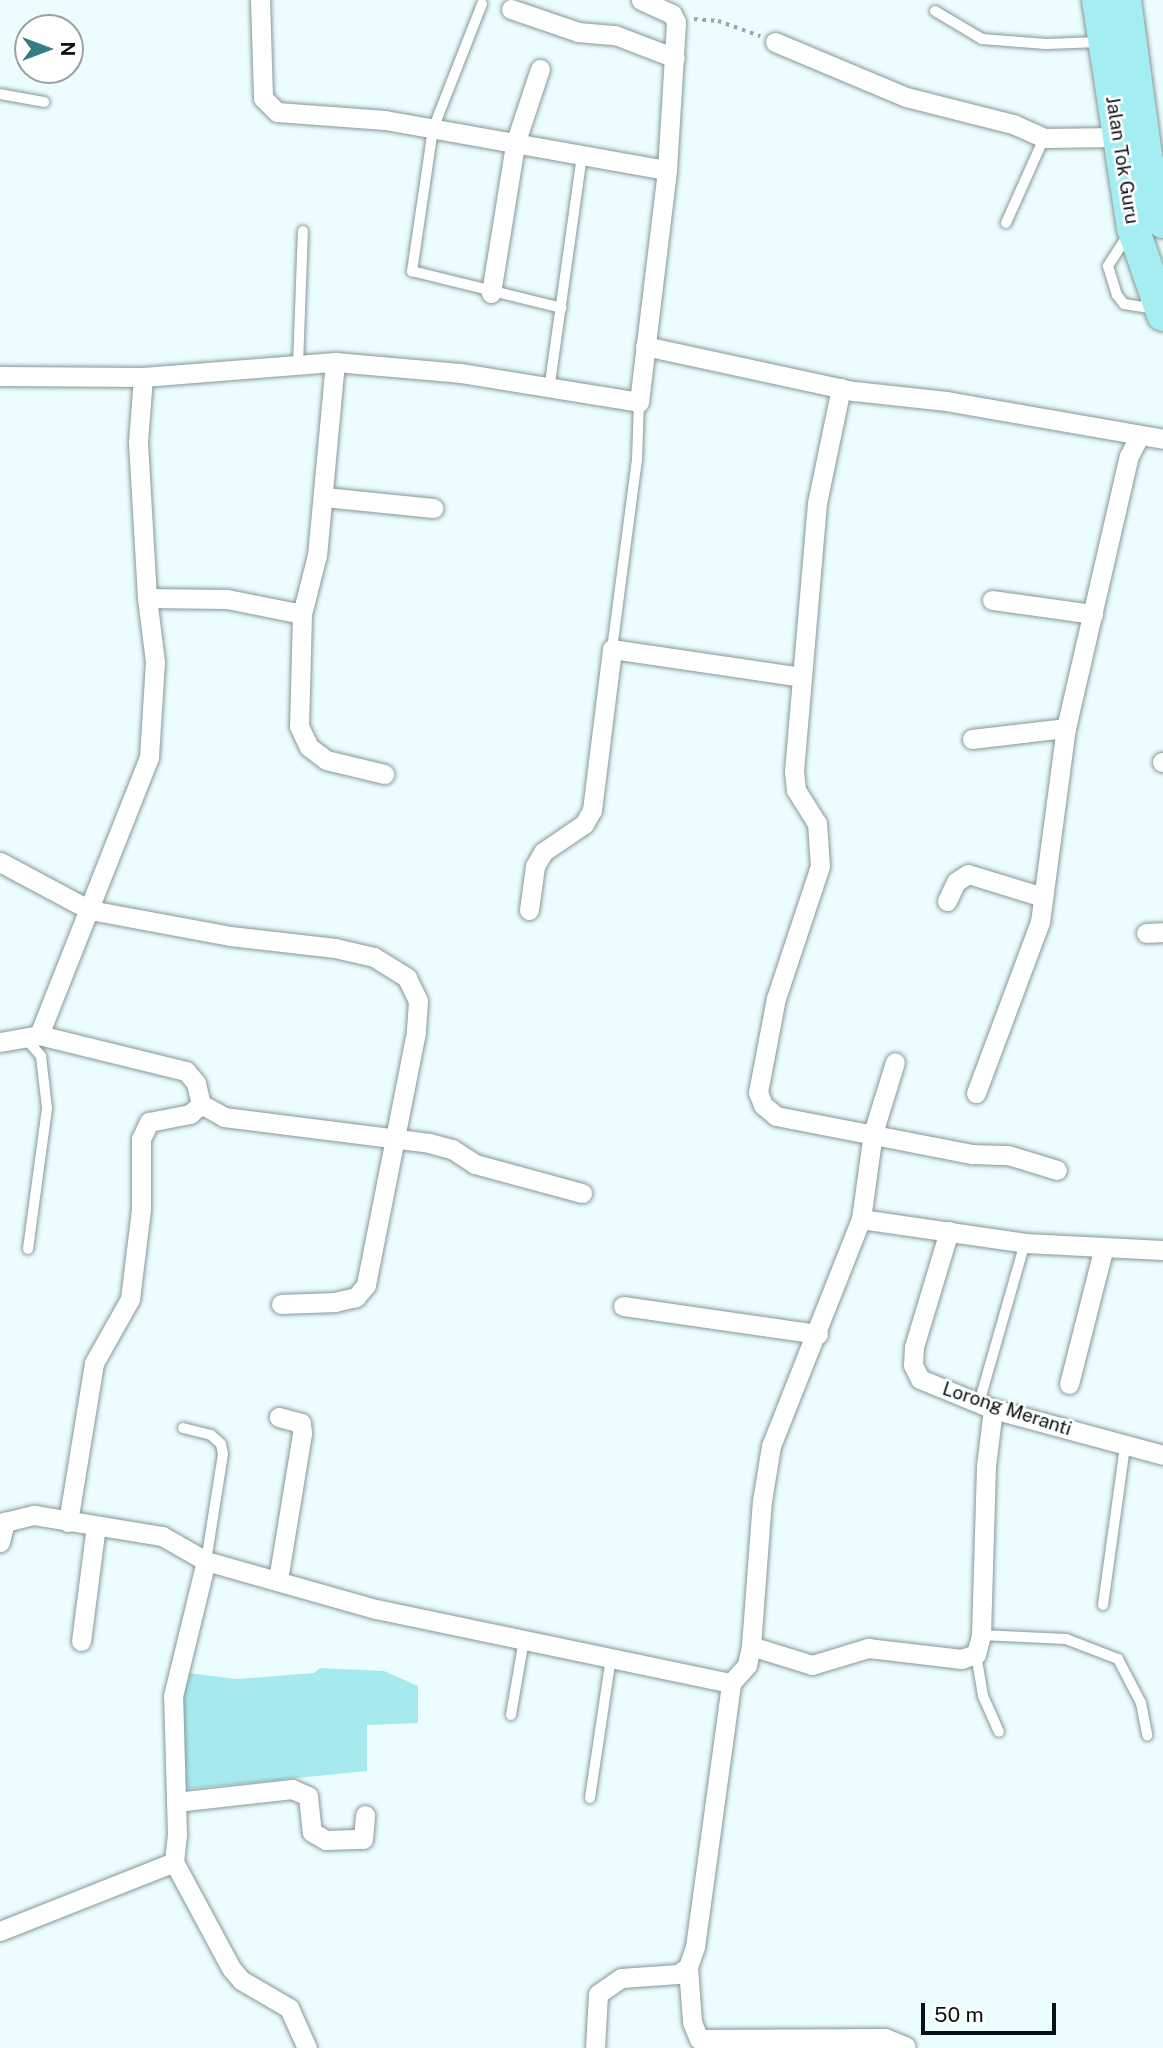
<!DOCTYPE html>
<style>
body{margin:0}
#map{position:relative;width:1163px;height:2048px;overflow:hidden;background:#ebfdfe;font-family:"Public Sans",sans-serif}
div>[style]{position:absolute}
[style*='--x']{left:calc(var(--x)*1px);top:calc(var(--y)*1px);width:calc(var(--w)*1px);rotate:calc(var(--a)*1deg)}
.green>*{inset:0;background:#a7eaee}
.path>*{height:3.5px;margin-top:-1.75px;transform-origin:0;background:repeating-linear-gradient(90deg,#98a5a6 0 3.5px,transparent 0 8.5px)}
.roads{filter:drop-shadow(0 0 2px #879798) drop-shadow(0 0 2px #879798)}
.lane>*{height:10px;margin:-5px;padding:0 5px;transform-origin:5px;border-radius:5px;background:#fff}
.street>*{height:19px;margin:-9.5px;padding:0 9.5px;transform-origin:9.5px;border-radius:9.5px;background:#fff}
.primary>*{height:32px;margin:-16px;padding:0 16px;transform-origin:16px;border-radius:16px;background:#a4eef2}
span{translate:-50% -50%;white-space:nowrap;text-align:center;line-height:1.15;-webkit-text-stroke:5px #fff;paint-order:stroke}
.street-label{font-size:19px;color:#0b1112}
.north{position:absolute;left:14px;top:14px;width:70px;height:70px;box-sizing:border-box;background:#fff;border:2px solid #9da0a0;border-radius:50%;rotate:90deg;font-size:19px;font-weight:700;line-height:28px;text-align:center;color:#0b1112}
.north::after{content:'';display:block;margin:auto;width:24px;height:32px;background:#347d81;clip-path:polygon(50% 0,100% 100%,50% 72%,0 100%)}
.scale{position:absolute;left:921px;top:2003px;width:135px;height:32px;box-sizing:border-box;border:4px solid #0b1112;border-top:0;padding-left:9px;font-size:21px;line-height:24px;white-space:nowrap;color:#0b1112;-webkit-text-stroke:5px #fff;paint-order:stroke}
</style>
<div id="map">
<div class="green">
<div style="clip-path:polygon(320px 1668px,384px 1671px,418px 1686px,418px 1723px,367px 1725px,367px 1771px,189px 1789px,182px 1783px,180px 1672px,237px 1679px,314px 1673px)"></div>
</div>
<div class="path">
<div style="--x:694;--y:19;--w:24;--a:5"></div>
<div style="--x:718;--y:21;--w:45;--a:19.7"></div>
</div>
<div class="roads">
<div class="lane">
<div style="--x:482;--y:4;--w:134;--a:111.4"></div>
<div style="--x:433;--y:129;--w:144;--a:98.4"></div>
<div style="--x:412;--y:271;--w:154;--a:13.9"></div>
<div style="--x:935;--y:11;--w:55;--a:30.8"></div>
<div style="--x:982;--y:39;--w:64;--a:4.5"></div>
<div style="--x:1046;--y:44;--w:54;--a:-2.1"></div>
<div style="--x:0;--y:94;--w:45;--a:10.3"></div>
<div style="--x:1006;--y:223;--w:93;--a:-65.9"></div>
<div style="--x:1128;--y:235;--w:37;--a:123"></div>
<div style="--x:1108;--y:266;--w:30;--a:73"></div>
<div style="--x:1117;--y:295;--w:11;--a:52"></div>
<div style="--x:1124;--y:304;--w:32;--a:9"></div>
<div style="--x:298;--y:365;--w:134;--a:-87.9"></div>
<div style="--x:549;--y:390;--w:236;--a:-82"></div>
<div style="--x:612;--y:649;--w:191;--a:-82.5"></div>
<div style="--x:637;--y:460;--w:58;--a:-88"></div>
<div style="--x:28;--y:1249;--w:142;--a:-82.3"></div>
<div style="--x:47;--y:1108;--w:52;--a:-96.6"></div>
<div style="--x:41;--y:1056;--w:20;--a:-131"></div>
<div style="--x:979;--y:1403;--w:166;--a:-74"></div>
<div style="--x:183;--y:1428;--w:29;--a:14"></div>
<div style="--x:211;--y:1435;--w:13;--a:42"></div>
<div style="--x:221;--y:1444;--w:10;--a:79"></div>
<div style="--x:223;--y:1454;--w:108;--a:99"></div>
<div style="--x:1103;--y:1605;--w:160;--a:-82.1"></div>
<div style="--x:981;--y:1635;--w:85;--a:2.7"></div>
<div style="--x:1066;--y:1639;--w:56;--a:21"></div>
<div style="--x:1118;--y:1659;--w:50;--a:62.4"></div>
<div style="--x:1141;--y:1703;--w:33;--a:79"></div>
<div style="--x:976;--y:1654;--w:43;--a:80.5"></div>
<div style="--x:983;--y:1696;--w:39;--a:66"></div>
<div style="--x:511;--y:1715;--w:76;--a:-80.2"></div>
<div style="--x:590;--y:1798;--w:142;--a:-81.5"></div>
</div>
<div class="street">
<div style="--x:260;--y:0;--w:98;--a:88.2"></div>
<div style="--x:263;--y:98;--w:20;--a:45"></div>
<div style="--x:277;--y:112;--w:108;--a:4.2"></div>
<div style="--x:385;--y:120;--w:286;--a:10.1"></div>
<div style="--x:511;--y:9;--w:71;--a:18.9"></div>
<div style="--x:578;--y:32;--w:37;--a:5"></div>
<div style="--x:615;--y:35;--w:64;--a:21"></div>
<div style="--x:775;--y:42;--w:142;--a:22.8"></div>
<div style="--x:906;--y:97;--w:110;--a:14.2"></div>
<div style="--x:1013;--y:124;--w:34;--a:24"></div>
<div style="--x:1044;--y:138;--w:73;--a:-0.8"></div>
<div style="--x:491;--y:293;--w:151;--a:-80.8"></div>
<div style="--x:515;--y:144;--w:79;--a:-71.6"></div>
<div style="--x:645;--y:346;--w:214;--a:12.2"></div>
<div style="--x:854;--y:391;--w:93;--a:6.2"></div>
<div style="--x:946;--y:401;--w:220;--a:9.9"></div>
<div style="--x:335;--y:362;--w:194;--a:95.3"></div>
<div style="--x:317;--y:555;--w:61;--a:104.3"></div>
<div style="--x:302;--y:614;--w:112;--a:91.5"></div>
<div style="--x:299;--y:726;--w:23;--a:65"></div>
<div style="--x:309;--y:747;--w:21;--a:37"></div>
<div style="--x:326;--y:760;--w:60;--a:13.6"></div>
<div style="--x:0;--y:376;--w:143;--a:0.4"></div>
<div style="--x:143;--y:377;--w:193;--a:-4.5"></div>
<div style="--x:335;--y:362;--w:125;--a:5"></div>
<div style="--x:460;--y:373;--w:181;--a:9.2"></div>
<div style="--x:639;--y:402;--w:234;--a:-83.1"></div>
<div style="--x:667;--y:170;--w:148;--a:-86.5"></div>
<div style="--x:676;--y:22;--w:9;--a:-117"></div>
<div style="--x:672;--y:14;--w:34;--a:-156"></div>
<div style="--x:841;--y:388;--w:117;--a:101.8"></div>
<div style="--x:817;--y:503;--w:269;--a:94.9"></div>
<div style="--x:794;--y:771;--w:19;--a:84"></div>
<div style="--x:796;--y:790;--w:39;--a:58"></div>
<div style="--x:817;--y:823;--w:43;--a:86"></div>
<div style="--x:820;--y:866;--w:139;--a:108.4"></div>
<div style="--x:776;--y:998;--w:96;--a:100.8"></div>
<div style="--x:758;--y:1092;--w:14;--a:69"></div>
<div style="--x:763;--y:1105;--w:17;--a:40"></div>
<div style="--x:776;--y:1116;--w:200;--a:11"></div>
<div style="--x:972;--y:1154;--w:36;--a:2"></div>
<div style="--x:1008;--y:1155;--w:51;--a:17"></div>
<div style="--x:324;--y:497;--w:110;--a:5.8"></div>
<div style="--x:147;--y:598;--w:80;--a:0.7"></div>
<div style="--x:227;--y:599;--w:76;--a:11.3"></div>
<div style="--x:992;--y:600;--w:102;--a:7.9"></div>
<div style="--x:972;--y:739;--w:95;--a:-6.7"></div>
<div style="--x:1162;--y:762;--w:1;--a:0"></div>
<div style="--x:0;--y:862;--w:102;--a:28.1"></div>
<div style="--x:90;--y:910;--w:142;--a:10.5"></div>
<div style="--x:230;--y:936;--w:106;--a:6.5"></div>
<div style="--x:335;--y:948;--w:40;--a:13"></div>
<div style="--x:374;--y:957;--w:39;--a:32"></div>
<div style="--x:407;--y:978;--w:25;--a:64"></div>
<div style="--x:418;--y:1001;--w:31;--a:94"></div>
<div style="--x:416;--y:1032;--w:258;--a:101.2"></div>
<div style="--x:366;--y:1285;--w:16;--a:130"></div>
<div style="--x:356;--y:1297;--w:22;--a:167"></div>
<div style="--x:335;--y:1302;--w:54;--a:177.9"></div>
<div style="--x:947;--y:901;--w:21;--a:-65"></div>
<div style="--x:956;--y:882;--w:14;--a:-34"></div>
<div style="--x:968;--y:874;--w:78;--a:17"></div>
<div style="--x:529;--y:910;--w:44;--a:-82.2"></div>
<div style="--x:535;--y:866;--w:16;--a:-60"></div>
<div style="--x:543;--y:852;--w:50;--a:-34.3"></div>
<div style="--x:584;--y:824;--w:16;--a:-60"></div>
<div style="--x:592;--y:810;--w:162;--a:-82.9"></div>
<div style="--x:612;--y:649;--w:192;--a:8.4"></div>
<div style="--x:1146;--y:933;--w:17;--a:-3"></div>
<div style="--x:39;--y:1035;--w:151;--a:13.8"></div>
<div style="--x:186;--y:1071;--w:16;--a:50"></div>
<div style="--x:196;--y:1083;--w:22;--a:77"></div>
<div style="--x:201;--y:1104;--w:26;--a:29"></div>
<div style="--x:224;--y:1117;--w:207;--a:7.2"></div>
<div style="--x:429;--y:1143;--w:24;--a:15"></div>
<div style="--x:452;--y:1149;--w:27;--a:33"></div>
<div style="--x:475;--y:1164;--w:111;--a:15.2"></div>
<div style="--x:0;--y:1042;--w:40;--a:-10"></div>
<div style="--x:39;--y:1035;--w:299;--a:-68.4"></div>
<div style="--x:149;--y:757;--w:95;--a:-86.4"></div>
<div style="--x:155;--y:662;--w:64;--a:-97.1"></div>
<div style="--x:147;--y:598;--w:156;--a:-93.3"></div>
<div style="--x:138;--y:442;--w:65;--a:-85.6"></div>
<div style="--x:976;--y:1093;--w:183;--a:-69.5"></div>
<div style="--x:1040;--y:922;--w:196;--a:-82.4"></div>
<div style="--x:1066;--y:728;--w:279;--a:-77"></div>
<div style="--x:1129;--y:456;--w:22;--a:-63"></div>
<div style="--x:861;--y:1219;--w:166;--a:8.3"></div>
<div style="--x:1025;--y:1243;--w:138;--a:2.9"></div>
<div style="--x:949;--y:1231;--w:121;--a:106.8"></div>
<div style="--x:914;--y:1347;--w:18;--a:93"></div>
<div style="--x:913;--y:1365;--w:16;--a:63"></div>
<div style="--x:920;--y:1379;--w:79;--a:22.3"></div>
<div style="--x:993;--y:1409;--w:176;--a:15.1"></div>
<div style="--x:623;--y:1306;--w:197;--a:8.2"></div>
<div style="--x:1069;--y:1384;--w:141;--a:-75.7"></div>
<div style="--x:68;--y:1522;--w:161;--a:-80.7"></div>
<div style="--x:94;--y:1363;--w:73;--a:-60.6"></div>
<div style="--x:130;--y:1299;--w:91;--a:-83"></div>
<div style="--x:141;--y:1209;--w:70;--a:-90"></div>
<div style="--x:141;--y:1139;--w:19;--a:-65"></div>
<div style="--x:149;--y:1122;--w:42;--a:-11"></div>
<div style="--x:190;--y:1114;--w:15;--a:-42"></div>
<div style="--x:0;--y:1542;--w:21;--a:-76"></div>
<div style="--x:5;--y:1522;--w:30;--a:-14"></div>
<div style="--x:34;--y:1515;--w:130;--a:9.3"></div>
<div style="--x:162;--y:1536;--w:51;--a:29.6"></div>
<div style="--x:206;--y:1561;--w:177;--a:15.8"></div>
<div style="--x:376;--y:1609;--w:363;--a:11.8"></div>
<div style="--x:278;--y:1580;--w:149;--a:-80.7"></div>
<div style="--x:302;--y:1433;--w:10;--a:-96"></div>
<div style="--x:301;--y:1423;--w:23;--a:-165"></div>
<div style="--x:81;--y:1641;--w:116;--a:-82.6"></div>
<div style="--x:751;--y:1646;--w:64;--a:17.3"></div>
<div style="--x:812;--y:1665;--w:59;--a:-16.9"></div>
<div style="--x:868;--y:1648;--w:94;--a:6.7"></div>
<div style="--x:961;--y:1659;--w:16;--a:-18"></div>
<div style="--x:976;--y:1654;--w:20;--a:-75"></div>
<div style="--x:981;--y:1635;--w:169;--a:-88.3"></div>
<div style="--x:986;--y:1466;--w:57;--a:-83"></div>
<div style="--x:176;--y:1802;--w:117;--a:-6.4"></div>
<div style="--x:292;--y:1789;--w:17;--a:24"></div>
<div style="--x:308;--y:1796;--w:36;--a:84"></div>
<div style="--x:312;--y:1832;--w:16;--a:30"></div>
<div style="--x:326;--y:1840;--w:37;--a:-2"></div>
<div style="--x:363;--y:1839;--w:24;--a:-85"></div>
<div style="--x:174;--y:1862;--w:120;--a:61.7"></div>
<div style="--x:231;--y:1968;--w:16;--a:50"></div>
<div style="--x:241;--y:1980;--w:56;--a:30.3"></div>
<div style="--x:289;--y:2008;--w:44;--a:65.8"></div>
<div style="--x:0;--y:1931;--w:187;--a:-21.6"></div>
<div style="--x:174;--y:1862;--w:27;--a:-84"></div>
<div style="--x:177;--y:1835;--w:139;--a:-91.6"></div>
<div style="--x:173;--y:1696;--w:139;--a:-76.3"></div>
<div style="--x:688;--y:1967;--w:55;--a:85.8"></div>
<div style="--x:692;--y:2022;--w:18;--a:68"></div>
<div style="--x:699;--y:2039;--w:186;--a:-0.3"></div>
<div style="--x:885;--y:2038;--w:22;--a:22"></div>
<div style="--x:595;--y:2048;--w:54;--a:-86.8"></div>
<div style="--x:598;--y:1994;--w:28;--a:-35"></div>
<div style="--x:621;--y:1978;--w:57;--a:-4"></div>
<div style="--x:678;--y:1974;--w:12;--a:-35"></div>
<div style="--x:688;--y:1967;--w:21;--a:-71"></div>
<div style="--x:695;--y:1947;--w:266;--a:-82.2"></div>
<div style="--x:731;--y:1683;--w:24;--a:-48"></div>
<div style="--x:747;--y:1665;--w:19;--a:-78"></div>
<div style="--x:751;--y:1646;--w:145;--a:-85.7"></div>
<div style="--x:762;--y:1501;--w:56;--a:-80.7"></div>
<div style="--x:771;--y:1446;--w:244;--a:-68.4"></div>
<div style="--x:861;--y:1219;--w:87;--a:-82.1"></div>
<div style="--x:873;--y:1133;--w:74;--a:-72.8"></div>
</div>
<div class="primary">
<div style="--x:1098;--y:0;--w:231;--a:81.3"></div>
<div style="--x:1133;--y:228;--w:92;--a:71"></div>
<div style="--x:1125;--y:0;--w:157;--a:82.3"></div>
<div style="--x:1146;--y:156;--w:68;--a:75.6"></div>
</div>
</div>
<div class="street-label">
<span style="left:1122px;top:160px;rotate:81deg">Jalan Tok Guru</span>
<span style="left:1007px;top:1409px;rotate:18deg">Lorong Meranti</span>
</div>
<div class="north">N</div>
<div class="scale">50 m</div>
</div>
